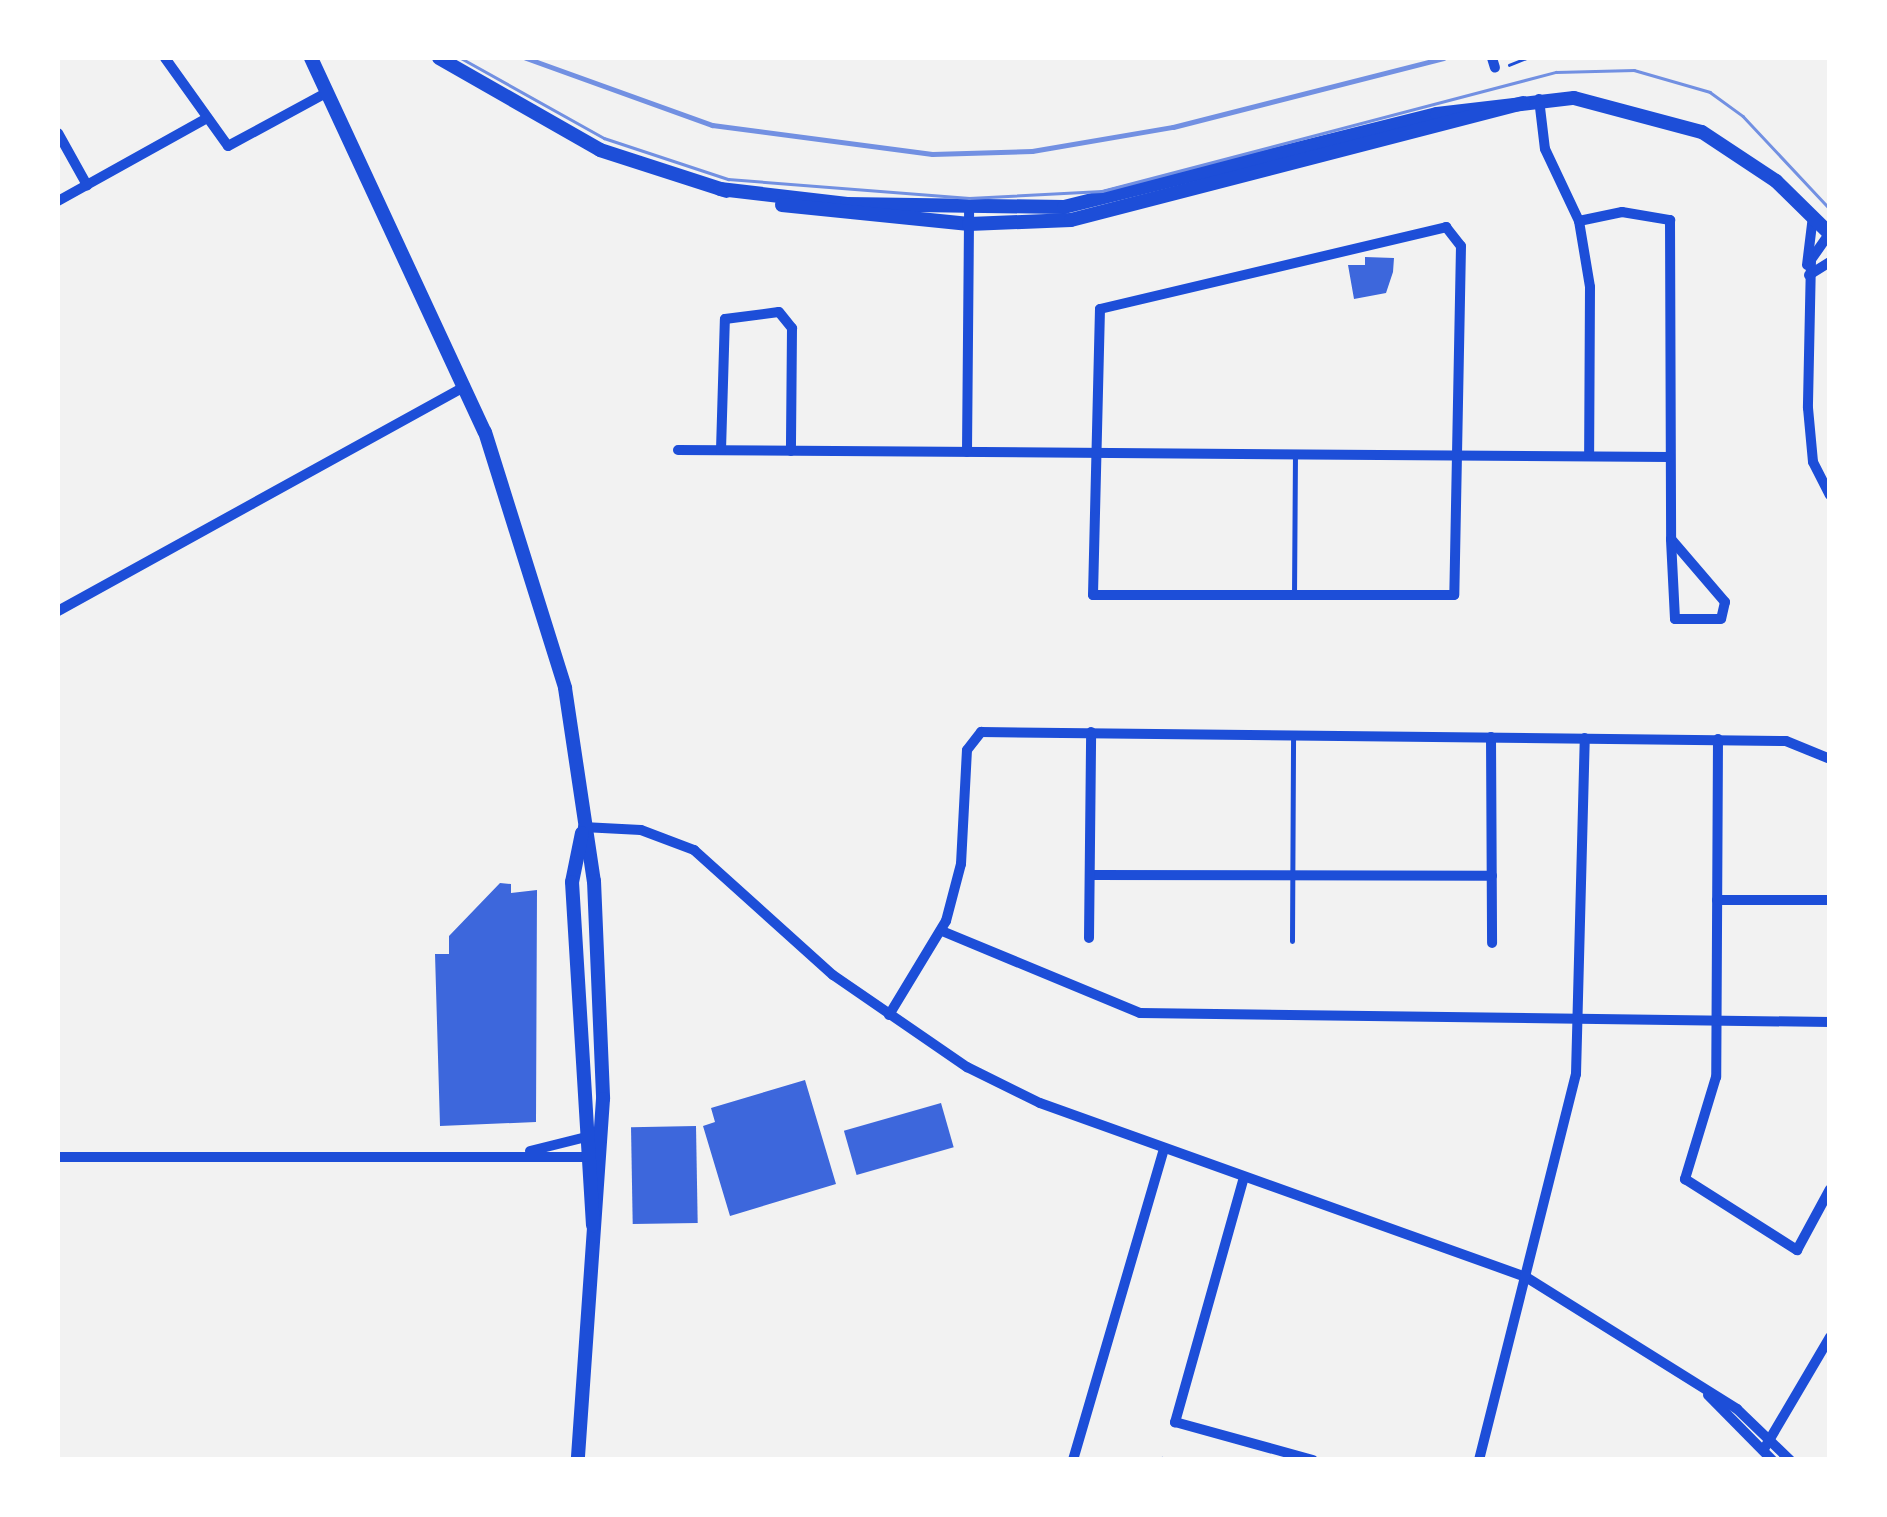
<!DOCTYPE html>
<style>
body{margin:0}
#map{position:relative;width:1887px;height:1517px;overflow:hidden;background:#f2f2f2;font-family:Raleway,sans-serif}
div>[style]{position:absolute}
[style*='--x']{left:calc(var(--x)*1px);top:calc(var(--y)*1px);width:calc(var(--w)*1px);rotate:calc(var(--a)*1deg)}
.building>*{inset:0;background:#3d67dc;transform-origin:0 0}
.path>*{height:2.5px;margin:-1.25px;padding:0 1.25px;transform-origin:1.25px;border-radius:1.25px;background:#1d4ed8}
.service>*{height:5px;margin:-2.5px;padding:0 2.5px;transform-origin:2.5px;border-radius:2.5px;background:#1d4ed8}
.minor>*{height:10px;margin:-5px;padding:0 5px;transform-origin:5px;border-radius:5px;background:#1d4ed8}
.secondary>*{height:14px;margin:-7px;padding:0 7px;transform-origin:7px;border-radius:7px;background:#1d4ed8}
.tram>*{height:2.5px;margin:-1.25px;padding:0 1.25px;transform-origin:1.25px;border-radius:1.25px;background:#7290e2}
.rail>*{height:5px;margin:-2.5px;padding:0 2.5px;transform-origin:2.5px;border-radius:2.5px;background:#7290e2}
span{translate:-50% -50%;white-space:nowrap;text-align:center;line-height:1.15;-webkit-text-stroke:8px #fff;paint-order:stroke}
.frame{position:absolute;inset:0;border:60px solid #fff;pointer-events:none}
</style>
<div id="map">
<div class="building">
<div style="clip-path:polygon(1365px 257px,1394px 258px,1393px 272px,1386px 293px,1354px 299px,1348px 265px,1365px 265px)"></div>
<div style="clip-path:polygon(500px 883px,511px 884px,511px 893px,537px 890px,536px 1122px,440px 1126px,435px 954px,449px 954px,449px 936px)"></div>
<div style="clip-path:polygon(805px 1080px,836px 1184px,730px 1216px,703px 1126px,715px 1122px,711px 1108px)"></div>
<div style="left:941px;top:1103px;width:46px;height:101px;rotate:74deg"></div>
<div style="left:696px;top:1126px;width:97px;height:65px;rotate:89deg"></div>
</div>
<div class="path">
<div style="--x:1509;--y:65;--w:18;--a:-22"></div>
<div style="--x:1161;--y:1460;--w:2;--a:-63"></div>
</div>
<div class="service">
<div style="--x:1294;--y:596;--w:139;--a:-89.6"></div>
<div style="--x:1292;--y:941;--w:207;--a:-89.7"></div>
</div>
<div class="minor">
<div style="--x:165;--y:58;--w:108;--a:54.4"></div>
<div style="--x:228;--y:146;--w:111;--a:-28.4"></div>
<div style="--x:1492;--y:58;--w:10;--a:73"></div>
<div style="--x:1539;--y:99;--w:50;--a:83.2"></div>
<div style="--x:1545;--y:149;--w:80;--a:64.7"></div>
<div style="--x:1579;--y:221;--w:67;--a:80.5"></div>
<div style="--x:1590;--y:287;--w:169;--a:90.3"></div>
<div style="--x:58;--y:133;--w:60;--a:60.9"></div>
<div style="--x:58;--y:201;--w:171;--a:-29.1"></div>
<div style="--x:1579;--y:221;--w:44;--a:-11.8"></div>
<div style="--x:1622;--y:212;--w:49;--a:9.5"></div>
<div style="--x:1670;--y:220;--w:319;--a:89.8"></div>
<div style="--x:1671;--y:539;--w:83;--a:49.4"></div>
<div style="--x:1725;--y:602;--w:17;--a:103"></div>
<div style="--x:1721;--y:619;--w:46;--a:180"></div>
<div style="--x:1675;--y:619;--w:80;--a:-92.9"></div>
<div style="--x:1446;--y:227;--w:24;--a:52"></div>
<div style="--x:1461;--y:246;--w:349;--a:91.1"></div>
<div style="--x:1454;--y:595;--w:361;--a:180"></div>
<div style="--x:1093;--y:595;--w:286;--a:-88.6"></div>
<div style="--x:1100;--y:309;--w:356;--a:-13.3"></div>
<div style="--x:1829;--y:234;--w:32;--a:125"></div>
<div style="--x:1811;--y:260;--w:148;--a:91.2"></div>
<div style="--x:1808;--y:408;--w:54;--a:84.7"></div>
<div style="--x:1813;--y:462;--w:37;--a:63"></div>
<div style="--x:1807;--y:265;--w:49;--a:-83"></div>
<div style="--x:1809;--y:275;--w:25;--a:-32"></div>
<div style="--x:678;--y:450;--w:992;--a:0.4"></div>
<div style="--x:721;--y:450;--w:131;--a:-88.3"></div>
<div style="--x:725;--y:319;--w:54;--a:-7.4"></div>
<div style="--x:779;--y:312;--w:21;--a:51"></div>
<div style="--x:792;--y:328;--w:123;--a:90.5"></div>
<div style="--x:967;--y:452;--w:243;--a:-89.5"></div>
<div style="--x:58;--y:611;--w:465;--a:-28.9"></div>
<div style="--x:1491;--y:737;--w:206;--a:89.7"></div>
<div style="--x:1718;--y:739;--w:338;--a:90.3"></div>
<div style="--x:1716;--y:1077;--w:107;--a:106.9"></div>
<div style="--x:1685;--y:1179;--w:133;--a:32.4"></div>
<div style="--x:1797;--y:1250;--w:69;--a:-61.6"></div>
<div style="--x:583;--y:827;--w:58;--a:3"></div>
<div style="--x:641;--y:830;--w:57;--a:20.7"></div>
<div style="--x:694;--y:850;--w:187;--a:42"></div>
<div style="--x:833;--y:975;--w:163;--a:34.5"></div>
<div style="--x:967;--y:1067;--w:81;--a:26.3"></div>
<div style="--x:1040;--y:1103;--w:516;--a:19.7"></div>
<div style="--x:1526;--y:1277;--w:249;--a:32"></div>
<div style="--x:1737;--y:1409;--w:74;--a:43.9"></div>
<div style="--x:1090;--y:875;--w:402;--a:0.1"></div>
<div style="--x:1717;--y:900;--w:113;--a:0"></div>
<div style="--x:942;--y:931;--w:214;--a:22.5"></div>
<div style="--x:1140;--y:1013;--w:690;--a:0.75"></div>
<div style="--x:1089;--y:938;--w:206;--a:-89.4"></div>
<div style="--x:889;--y:1015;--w:110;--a:-58.8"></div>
<div style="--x:946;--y:921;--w:59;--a:-75.3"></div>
<div style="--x:961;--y:864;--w:114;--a:-87"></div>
<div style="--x:967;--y:750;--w:23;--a:-52"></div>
<div style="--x:981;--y:732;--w:805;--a:0.64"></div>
<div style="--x:1786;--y:741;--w:48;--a:22.2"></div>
<div style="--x:530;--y:1151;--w:62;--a:-14"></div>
<div style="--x:58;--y:1157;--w:533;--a:0"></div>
<div style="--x:1244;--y:1177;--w:255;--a:105.7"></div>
<div style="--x:1175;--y:1422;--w:143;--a:15.4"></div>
<div style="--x:1708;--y:1395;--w:91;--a:45.4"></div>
<div style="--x:1764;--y:1449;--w:130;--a:-59.5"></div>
<div style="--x:1073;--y:1460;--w:325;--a:-73.7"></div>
<div style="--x:1479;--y:1460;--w:398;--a:-75.9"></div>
<div style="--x:1576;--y:1074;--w:336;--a:-88.5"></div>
</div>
<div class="secondary">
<div style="--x:311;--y:58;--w:412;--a:65.1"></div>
<div style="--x:485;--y:432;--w:268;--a:72.6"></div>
<div style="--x:565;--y:688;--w:195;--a:81.5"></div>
<div style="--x:594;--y:881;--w:218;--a:87.6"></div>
<div style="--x:603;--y:1099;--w:362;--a:94"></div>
<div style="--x:439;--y:58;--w:185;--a:29.7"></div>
<div style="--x:600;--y:150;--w:133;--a:17.9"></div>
<div style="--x:720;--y:189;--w:128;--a:6.7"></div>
<div style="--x:847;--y:204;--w:217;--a:0.8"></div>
<div style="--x:1064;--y:207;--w:384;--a:-14"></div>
<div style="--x:1437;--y:114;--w:138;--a:-6.7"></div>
<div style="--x:1574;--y:98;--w:132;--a:14.9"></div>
<div style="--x:1702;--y:132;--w:89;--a:33.5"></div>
<div style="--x:1776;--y:181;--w:76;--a:44.5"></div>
<div style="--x:782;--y:205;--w:188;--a:5.8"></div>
<div style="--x:969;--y:224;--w:102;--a:-2.2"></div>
<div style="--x:1071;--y:220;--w:467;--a:-14.5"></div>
<div style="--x:582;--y:833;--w:50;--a:101.5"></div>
<div style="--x:572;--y:882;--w:344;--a:86.5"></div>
</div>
<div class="tram">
<div style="--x:461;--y:58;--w:164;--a:29.2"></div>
<div style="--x:604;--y:138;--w:131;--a:18.3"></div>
<div style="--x:728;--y:179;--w:242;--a:4.5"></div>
<div style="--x:969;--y:198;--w:133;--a:-3"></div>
<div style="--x:1102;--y:191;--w:469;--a:-14.7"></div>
<div style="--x:1556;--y:72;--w:78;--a:-1.5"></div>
<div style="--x:1634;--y:70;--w:79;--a:16.1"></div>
<div style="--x:1710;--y:92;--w:41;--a:36"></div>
<div style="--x:1743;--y:116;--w:127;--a:46.9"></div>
</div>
<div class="rail">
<div style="--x:526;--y:58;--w:198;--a:19.8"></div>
<div style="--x:712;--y:125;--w:222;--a:7.5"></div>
<div style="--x:932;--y:154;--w:100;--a:-1.7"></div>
<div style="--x:1032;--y:151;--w:143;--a:-9.7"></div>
<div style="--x:1173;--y:127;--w:279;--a:-14.3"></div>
</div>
<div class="frame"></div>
</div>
